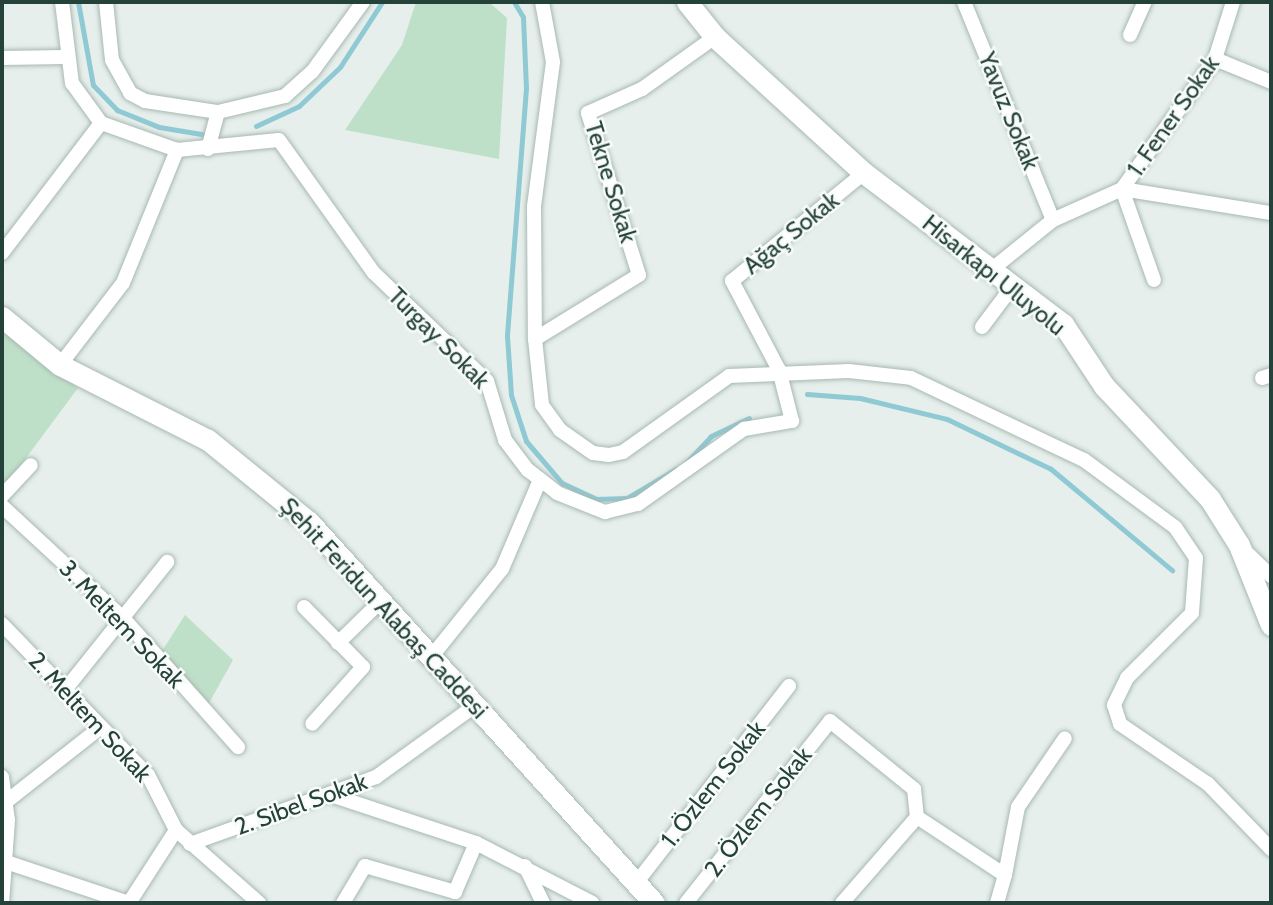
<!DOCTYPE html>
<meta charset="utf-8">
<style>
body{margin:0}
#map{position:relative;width:1273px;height:905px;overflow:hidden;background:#e6efeb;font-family:Cabin,sans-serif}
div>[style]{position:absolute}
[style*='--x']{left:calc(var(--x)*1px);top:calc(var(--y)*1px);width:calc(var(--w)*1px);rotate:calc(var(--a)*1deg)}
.green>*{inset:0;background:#bfe0c8}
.stream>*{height:5px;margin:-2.5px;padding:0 2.5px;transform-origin:2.5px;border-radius:2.5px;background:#8ec9d4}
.roads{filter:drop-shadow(0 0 2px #a8b8b2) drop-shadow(0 0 2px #a8b8b2)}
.street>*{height:14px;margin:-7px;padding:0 7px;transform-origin:7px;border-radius:7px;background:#fff}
.secondary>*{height:21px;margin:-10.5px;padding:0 10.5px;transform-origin:10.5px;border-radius:10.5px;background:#fff}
span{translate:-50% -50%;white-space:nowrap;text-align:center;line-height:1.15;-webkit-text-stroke:5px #f7fbf9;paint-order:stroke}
.street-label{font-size:24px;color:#24423a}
.frame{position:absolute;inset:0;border:4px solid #24423a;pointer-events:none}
</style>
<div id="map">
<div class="green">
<div style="clip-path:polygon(416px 2px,489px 2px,507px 18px,499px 159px,345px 130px,402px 45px)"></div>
<div style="clip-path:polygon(2px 331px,78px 388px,3px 489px,2px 488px)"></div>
<div style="clip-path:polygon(185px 615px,233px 660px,209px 703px,162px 651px)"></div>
</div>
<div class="stream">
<div style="--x:78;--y:2;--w:84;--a:79.8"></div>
<div style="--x:93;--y:85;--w:35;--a:46"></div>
<div style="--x:117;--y:110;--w:45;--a:22"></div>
<div style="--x:159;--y:127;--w:49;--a:9.5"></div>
<div style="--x:514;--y:2;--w:17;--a:59"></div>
<div style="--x:523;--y:17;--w:71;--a:87.6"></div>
<div style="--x:526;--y:88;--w:249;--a:94.4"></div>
<div style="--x:507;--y:336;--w:59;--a:86.1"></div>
<div style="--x:511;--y:395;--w:48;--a:71.9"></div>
<div style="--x:526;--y:441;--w:55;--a:49.4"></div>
<div style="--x:562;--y:483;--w:38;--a:25"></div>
<div style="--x:596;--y:499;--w:31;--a:-2"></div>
<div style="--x:627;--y:498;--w:57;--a:-30.6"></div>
<div style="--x:256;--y:126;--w:47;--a:-24.9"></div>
<div style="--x:299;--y:106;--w:57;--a:-43.6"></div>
<div style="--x:340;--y:67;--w:77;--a:-57.1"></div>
<div style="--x:807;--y:394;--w:53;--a:4.3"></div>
<div style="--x:860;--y:398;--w:89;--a:13.6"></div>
<div style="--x:947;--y:419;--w:115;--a:25.7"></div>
<div style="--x:1051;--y:469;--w:158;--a:39.9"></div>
<div style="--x:685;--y:464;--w:38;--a:-47"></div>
<div style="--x:711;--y:436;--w:42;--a:-25.3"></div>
</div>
<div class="roads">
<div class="street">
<div style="--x:62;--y:2;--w:82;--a:83"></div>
<div style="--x:72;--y:83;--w:49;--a:54.1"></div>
<div style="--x:101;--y:123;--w:81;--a:19.6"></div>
<div style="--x:177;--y:150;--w:102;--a:-5.6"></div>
<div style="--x:279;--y:140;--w:163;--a:54.5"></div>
<div style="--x:374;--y:273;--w:156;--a:43.7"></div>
<div style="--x:487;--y:381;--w:62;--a:73"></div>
<div style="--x:505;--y:440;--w:38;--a:53"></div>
<div style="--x:528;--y:470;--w:37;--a:38"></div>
<div style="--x:557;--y:493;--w:52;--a:21.6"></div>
<div style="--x:605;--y:512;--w:34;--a:-14"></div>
<div style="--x:638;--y:504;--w:130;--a:-35.3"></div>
<div style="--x:744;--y:429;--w:49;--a:-9.5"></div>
<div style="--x:792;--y:421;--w:53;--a:-104.3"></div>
<div style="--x:779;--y:370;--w:101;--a:-117.8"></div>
<div style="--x:732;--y:281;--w:171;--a:-39.3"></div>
<div style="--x:106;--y:2;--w:58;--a:84.1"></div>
<div style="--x:112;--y:60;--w:38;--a:61"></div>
<div style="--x:130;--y:93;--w:17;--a:28"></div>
<div style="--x:145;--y:101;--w:74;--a:8.6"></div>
<div style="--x:218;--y:112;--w:69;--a:-13.4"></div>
<div style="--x:285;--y:96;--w:36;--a:-42"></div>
<div style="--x:312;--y:72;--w:87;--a:-53.9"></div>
<div style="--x:542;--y:2;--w:61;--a:79.6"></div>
<div style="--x:553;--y:62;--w:146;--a:97.5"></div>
<div style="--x:534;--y:207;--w:132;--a:89.6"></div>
<div style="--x:535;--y:339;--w:66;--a:83.9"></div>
<div style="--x:542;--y:405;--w:31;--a:54"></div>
<div style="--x:560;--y:430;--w:40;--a:34.9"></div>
<div style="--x:593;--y:453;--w:16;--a:7"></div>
<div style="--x:609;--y:455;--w:14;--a:-12"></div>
<div style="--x:623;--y:452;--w:130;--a:-35.6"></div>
<div style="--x:729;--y:376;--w:120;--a:-2.4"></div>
<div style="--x:849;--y:371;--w:62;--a:6.4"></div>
<div style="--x:911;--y:378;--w:191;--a:25.4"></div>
<div style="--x:1084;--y:460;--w:113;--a:36.4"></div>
<div style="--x:1175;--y:527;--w:37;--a:56"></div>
<div style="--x:1196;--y:558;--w:55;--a:94.2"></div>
<div style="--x:1192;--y:613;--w:92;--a:135"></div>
<div style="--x:1127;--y:678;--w:30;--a:116"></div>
<div style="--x:1114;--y:705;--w:20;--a:72"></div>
<div style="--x:1120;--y:724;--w:107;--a:34.3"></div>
<div style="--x:1208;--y:784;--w:91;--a:45.9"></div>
<div style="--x:964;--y:2;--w:235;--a:67.8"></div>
<div style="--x:1130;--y:35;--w:36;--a:-66"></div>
<div style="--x:2;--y:58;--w:63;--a:-0.9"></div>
<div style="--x:1215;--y:59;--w:61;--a:22.3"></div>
<div style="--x:208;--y:149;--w:38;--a:-75"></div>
<div style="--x:2;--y:253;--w:163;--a:-52.7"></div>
<div style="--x:991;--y:270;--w:80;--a:-38.9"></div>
<div style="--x:1053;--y:220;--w:76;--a:-24.2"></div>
<div style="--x:1122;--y:189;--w:151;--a:9.2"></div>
<div style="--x:1154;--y:280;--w:96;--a:-109.4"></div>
<div style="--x:1122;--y:189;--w:160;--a:-54.4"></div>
<div style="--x:1215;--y:59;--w:60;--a:-72.5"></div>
<div style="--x:982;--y:327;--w:50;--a:-53.1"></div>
<div style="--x:535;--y:339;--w:122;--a:-31.6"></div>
<div style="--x:639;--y:275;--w:170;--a:-107.5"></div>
<div style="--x:588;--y:113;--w:59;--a:-24"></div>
<div style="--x:642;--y:89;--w:90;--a:-35.5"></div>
<div style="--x:60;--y:365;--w:103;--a:-52.5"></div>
<div style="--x:123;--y:283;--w:144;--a:-67.9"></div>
<div style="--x:1262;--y:378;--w:9;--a:-18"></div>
<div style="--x:2;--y:496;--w:42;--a:-46.9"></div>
<div style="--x:2;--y:506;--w:165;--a:42.8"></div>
<div style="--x:123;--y:618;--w:173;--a:48.3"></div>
<div style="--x:1245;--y:551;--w:36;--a:44"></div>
<div style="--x:304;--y:607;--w:84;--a:45.5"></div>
<div style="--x:363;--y:667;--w:76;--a:131.8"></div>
<div style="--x:2;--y:624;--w:210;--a:46"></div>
<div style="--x:148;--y:775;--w:62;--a:63"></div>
<div style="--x:176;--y:830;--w:111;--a:41.3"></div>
<div style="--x:338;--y:643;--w:60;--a:-44.3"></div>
<div style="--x:432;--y:656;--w:112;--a:-51.2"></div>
<div style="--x:502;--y:569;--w:97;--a:-66.9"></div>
<div style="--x:65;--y:690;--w:164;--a:-51.4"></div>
<div style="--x:2;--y:777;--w:43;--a:82.1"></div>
<div style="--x:8;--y:820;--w:83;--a:94.1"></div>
<div style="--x:334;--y:796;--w:150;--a:18.3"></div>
<div style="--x:476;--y:843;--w:131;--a:27.3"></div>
<div style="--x:2;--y:805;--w:126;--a:-38.2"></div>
<div style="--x:190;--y:844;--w:198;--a:-19.8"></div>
<div style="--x:376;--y:777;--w:123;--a:-35.8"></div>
<div style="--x:6;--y:862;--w:130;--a:18.4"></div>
<div style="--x:129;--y:903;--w:87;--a:-57.2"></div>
<div style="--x:525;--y:866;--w:41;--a:64.1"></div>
<div style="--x:1005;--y:875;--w:69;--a:-79.2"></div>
<div style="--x:1018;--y:807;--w:83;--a:-55.7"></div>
<div style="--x:637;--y:882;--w:248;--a:-52.2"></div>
<div style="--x:455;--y:892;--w:53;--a:-66.8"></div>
<div style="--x:343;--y:903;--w:43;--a:-59.3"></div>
<div style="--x:365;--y:866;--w:94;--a:16.1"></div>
<div style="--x:686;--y:903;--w:232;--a:-51.6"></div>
<div style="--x:830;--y:721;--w:108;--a:39"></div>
<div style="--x:914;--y:789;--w:28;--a:84"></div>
<div style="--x:917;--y:817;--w:105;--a:33.4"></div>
<div style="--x:1005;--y:875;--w:29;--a:106"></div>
<div style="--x:842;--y:903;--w:114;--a:-48.9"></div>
</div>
<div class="secondary">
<div style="--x:687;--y:2;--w:45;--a:51.3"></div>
<div style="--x:715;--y:37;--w:202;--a:42.4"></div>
<div style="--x:864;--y:173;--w:250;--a:37.2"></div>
<div style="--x:1063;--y:324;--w:74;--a:56.5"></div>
<div style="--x:1104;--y:386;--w:155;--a:46.8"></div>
<div style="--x:1210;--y:499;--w:54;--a:57.8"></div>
<div style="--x:1239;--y:545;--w:86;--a:68.2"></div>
<div style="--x:2;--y:317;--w:75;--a:39.6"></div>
<div style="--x:60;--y:365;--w:166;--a:26.9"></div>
<div style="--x:208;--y:440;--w:130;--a:39.1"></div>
<div style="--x:309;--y:522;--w:514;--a:47.84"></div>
</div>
</div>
<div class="street-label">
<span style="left:1009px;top:111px;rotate:68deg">Yavuz Sokak</span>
<span style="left:1173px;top:116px;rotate:-55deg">1. Fener Sokak</span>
<span style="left:611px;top:182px;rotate:73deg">Tekne Sokak</span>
<span style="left:791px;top:233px;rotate:-39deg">Ağaç Sokak</span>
<span style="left:994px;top:275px;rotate:39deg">Hisarkapı Uluyolu</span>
<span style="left:439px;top:338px;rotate:45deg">Turgay Sokak</span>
<span style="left:384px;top:608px;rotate:47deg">Şehit Feridun Alabaş Caddesi</span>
<span style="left:122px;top:624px;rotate:46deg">3. Meltem Sokak</span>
<span style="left:90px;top:717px;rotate:47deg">2. Meltem Sokak</span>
<span style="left:713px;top:784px;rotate:-52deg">1. Özlem Sokak</span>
<span style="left:301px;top:804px;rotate:-20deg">2. Sibel Sokak</span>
<span style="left:758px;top:812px;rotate:-52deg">2. Özlem Sokak</span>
</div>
<div class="frame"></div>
</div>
